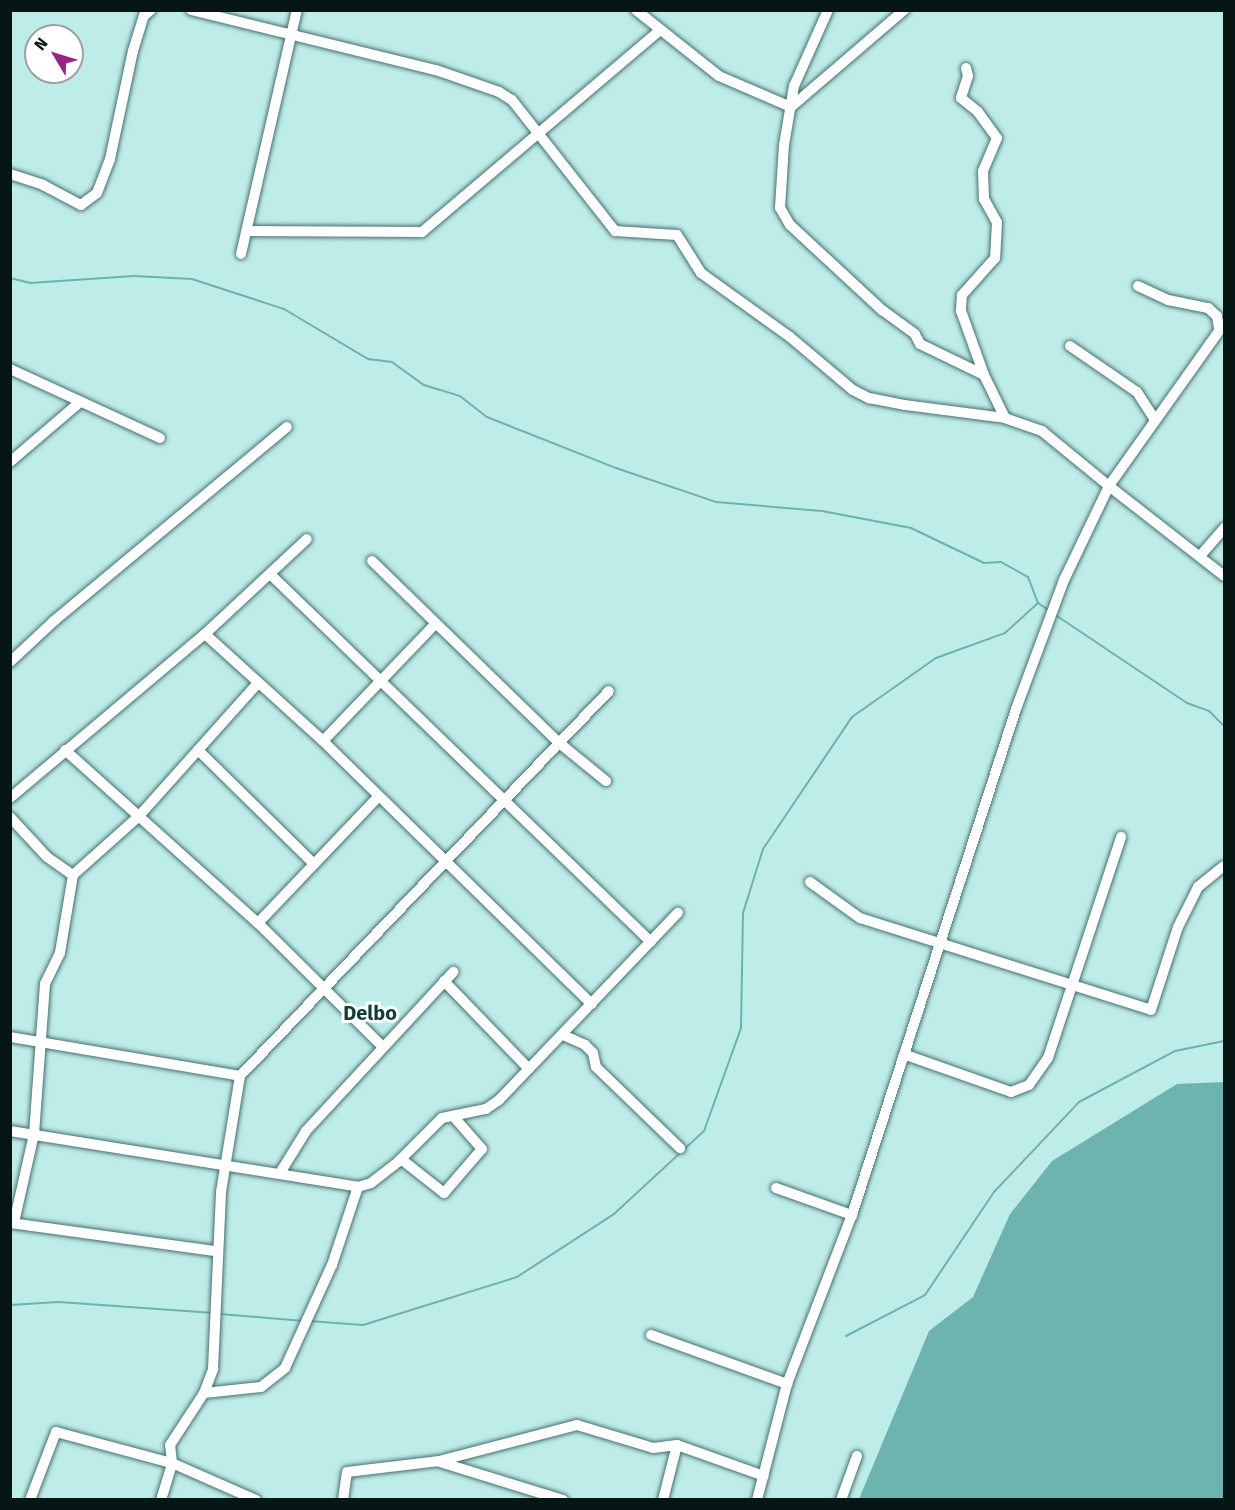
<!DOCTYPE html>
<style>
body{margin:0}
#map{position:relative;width:1235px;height:1510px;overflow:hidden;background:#beece9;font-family:"Fira Sans",sans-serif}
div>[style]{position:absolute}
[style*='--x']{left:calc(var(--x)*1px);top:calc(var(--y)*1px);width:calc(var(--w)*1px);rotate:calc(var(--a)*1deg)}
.forest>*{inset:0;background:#6db4b0}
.stream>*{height:2px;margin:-1px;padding:0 1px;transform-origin:1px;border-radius:1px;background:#6cb3af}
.roads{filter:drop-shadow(0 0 2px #46706e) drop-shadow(0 0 2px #46706e)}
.minor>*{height:10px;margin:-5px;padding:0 5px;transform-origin:5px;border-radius:5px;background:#fff}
span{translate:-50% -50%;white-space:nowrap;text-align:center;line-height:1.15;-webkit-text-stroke:6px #fff;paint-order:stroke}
.quarter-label{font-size:20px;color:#103c3a;font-weight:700}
.frame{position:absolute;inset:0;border:12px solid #051615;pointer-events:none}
.north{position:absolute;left:24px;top:24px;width:60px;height:60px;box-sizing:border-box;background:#fff;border:2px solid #9ba2a1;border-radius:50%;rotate:308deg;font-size:16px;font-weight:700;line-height:24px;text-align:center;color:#051615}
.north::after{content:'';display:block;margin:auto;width:21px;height:27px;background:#962685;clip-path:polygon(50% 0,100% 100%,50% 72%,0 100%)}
</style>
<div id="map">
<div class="forest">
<div style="clip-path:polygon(1224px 1082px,1224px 1499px,859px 1499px,929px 1331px,973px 1297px,1010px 1214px,1052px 1161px,1177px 1084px)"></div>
</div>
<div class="stream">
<div style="--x:10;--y:278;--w:21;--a:14"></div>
<div style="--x:30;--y:283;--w:104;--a:-3.9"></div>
<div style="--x:134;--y:276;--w:58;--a:3"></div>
<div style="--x:192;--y:279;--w:97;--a:18.1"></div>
<div style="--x:284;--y:309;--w:98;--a:30.8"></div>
<div style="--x:368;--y:359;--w:24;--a:7"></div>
<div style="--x:392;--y:362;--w:39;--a:36"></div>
<div style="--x:424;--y:385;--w:38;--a:17"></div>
<div style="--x:460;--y:396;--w:34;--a:38"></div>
<div style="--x:487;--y:417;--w:139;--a:21.6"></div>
<div style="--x:616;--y:468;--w:106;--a:18.8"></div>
<div style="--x:716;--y:502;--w:106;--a:4.9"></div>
<div style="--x:822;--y:511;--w:91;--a:10.8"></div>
<div style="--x:911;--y:528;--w:81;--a:25.6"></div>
<div style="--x:984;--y:563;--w:17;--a:-3"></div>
<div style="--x:1001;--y:562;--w:31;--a:29"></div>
<div style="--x:1028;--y:577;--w:28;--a:69"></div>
<div style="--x:1038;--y:603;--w:14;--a:34"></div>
<div style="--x:1054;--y:614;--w:160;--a:33.8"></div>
<div style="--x:1187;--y:703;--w:23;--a:20"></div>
<div style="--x:1209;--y:711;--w:21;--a:45"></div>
<div style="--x:10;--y:1305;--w:49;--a:-3.5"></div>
<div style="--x:59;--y:1302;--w:152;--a:4.1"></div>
<div style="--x:220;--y:1314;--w:84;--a:4.8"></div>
<div style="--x:309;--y:1321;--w:54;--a:4.2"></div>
<div style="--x:363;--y:1325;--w:161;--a:-17.3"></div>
<div style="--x:517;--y:1277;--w:116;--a:-33"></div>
<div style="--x:614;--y:1214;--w:122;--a:-42.7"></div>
<div style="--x:704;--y:1131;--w:109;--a:-70.2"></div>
<div style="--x:741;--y:1028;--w:115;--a:-89"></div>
<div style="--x:743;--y:913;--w:67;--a:-72.6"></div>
<div style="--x:763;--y:849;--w:159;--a:-56"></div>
<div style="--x:852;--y:717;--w:103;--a:-35.1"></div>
<div style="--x:936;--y:658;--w:73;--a:-19.9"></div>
<div style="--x:1005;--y:633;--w:45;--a:-42.3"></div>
<div style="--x:846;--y:1336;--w:89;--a:-27.4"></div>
<div style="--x:925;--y:1295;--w:124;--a:-56.2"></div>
<div style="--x:994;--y:1192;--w:124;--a:-46.6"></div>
<div style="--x:1079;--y:1102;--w:109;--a:-28"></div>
<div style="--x:1175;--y:1051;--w:50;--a:-11.5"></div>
</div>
<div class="roads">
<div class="minor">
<div style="--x:191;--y:10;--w:252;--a:13.8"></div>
<div style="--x:436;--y:70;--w:67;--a:19.2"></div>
<div style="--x:499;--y:92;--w:15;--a:32"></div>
<div style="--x:512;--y:100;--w:167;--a:51.8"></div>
<div style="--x:615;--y:231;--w:62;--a:3.7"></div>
<div style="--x:677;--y:235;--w:45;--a:57.7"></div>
<div style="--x:701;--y:273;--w:110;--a:35.7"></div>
<div style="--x:790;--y:337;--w:82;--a:40.1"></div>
<div style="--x:853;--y:390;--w:18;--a:27"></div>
<div style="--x:869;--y:398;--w:37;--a:11"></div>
<div style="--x:905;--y:405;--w:101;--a:7.4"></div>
<div style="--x:636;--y:10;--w:106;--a:38.5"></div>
<div style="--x:719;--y:76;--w:78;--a:23.3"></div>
<div style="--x:791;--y:107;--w:149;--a:-40.6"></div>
<div style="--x:966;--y:68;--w:8;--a:76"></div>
<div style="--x:968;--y:76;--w:23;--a:108"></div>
<div style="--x:961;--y:98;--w:22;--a:39"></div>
<div style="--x:978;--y:112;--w:32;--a:54"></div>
<div style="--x:997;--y:138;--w:36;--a:113"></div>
<div style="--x:983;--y:171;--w:28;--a:88"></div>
<div style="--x:984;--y:199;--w:26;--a:61"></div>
<div style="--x:997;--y:222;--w:36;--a:93"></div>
<div style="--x:995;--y:258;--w:50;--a:131.7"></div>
<div style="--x:962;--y:295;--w:16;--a:94"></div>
<div style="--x:961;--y:311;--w:68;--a:70.2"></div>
<div style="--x:10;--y:174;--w:35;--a:18"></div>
<div style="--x:43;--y:185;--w:43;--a:27.8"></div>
<div style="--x:81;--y:205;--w:20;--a:-37"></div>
<div style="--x:97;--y:193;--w:36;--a:-69"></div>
<div style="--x:110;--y:159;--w:110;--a:-78"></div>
<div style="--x:133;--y:51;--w:37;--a:-73"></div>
<div style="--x:144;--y:16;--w:9;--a:-41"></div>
<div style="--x:247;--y:231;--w:175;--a:0.3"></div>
<div style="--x:422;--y:232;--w:312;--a:-40.3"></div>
<div style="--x:241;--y:254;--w:250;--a:-77.1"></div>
<div style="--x:1138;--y:286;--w:33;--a:25"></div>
<div style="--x:1168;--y:300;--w:41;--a:11.3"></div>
<div style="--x:1208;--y:308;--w:12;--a:42"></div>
<div style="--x:1217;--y:316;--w:13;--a:81"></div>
<div style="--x:1224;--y:324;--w:199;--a:125.4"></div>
<div style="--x:1109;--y:486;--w:146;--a:38"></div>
<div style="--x:1070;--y:346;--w:81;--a:34.5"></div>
<div style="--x:1137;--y:392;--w:33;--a:57"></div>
<div style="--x:10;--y:369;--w:165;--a:24.7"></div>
<div style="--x:10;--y:462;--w:92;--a:-40.6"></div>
<div style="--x:1200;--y:556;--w:37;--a:-49"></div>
<div style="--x:372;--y:561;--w:260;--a:44.2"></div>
<div style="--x:558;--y:742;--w:62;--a:39.1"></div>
<div style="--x:271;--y:575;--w:528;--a:44"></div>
<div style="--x:205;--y:634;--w:159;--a:42.2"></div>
<div style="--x:323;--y:741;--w:376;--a:44.4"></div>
<div style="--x:10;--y:662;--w:60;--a:-43"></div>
<div style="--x:54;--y:621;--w:303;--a:-39.8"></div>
<div style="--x:323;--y:741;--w:163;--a:-46.2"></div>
<div style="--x:65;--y:750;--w:259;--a:41.9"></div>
<div style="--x:258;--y:923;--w:175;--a:44.8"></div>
<div style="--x:198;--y:750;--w:163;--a:44.5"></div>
<div style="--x:10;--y:798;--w:255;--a:-40.1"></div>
<div style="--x:205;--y:634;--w:139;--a:-43"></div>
<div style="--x:10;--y:817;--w:54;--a:47.2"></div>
<div style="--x:47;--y:857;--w:32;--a:35"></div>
<div style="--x:73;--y:875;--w:79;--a:99.5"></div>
<div style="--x:60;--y:953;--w:34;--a:116"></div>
<div style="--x:45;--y:984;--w:150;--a:94.2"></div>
<div style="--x:34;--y:1134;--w:91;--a:102.7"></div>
<div style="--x:73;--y:875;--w:89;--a:-41.8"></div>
<div style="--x:139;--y:816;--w:177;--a:-48.2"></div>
<div style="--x:810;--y:882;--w:62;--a:35.8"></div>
<div style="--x:860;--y:918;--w:305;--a:17.5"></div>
<div style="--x:1151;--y:1010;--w:87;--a:-72"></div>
<div style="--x:1178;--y:927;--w:45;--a:-63.4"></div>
<div style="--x:1198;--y:887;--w:33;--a:-39"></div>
<div style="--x:258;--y:923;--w:173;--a:-46.4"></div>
<div style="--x:444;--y:981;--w:122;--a:46"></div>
<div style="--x:563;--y:1035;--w:24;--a:24"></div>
<div style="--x:585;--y:1045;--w:11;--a:45"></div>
<div style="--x:593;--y:1053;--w:14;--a:78"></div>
<div style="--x:596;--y:1067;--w:117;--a:44"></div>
<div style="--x:10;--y:1037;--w:233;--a:9.6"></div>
<div style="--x:906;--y:1055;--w:111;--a:19.4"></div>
<div style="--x:1011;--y:1092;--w:19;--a:-21"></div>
<div style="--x:1029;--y:1085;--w:33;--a:-55"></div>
<div style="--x:1048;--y:1058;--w:233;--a:-71.7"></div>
<div style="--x:10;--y:1131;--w:352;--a:9.1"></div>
<div style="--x:358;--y:1187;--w:14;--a:-17"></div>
<div style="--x:371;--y:1183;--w:34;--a:-38"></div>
<div style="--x:398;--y:1162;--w:62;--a:-45"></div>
<div style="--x:442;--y:1118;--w:45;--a:-11.6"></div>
<div style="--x:486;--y:1109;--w:16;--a:-35"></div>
<div style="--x:499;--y:1100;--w:259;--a:-46.3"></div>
<div style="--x:401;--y:1159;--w:55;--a:38.3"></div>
<div style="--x:444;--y:1193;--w:58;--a:-49.2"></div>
<div style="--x:482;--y:1149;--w:44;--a:-131.3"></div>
<div style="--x:280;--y:1173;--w:49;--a:-58.2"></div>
<div style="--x:306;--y:1131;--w:217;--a:-47.2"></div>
<div style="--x:776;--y:1188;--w:81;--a:19.6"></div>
<div style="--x:10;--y:1223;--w:207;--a:7.8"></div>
<div style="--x:651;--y:1335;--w:145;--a:19.8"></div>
<div style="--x:204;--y:1393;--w:57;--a:-6"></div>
<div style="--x:261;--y:1387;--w:31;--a:-38"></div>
<div style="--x:285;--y:1368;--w:113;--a:-65.5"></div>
<div style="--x:332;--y:1265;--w:82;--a:-71.6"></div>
<div style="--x:440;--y:1462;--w:129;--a:17.2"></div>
<div style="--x:30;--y:1500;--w:73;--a:-69.1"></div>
<div style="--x:56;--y:1432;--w:120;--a:15"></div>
<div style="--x:172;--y:1463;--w:92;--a:23.8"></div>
<div style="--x:161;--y:1500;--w:39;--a:-73"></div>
<div style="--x:172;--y:1463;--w:18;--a:-96"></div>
<div style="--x:170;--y:1445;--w:62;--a:-56.8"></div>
<div style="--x:204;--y:1393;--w:26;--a:-69"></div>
<div style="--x:213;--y:1369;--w:177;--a:-87.4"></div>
<div style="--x:221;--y:1192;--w:118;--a:-80.7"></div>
<div style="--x:240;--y:1076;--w:533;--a:-46.22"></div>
<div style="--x:343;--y:1500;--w:28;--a:-82"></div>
<div style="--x:347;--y:1472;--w:93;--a:-6.8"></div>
<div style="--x:439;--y:1461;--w:143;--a:-14.6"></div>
<div style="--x:577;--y:1425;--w:79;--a:16.8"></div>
<div style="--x:653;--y:1448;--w:24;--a:-7"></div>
<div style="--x:677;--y:1445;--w:92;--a:19.6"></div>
<div style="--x:663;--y:1500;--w:57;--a:-75.7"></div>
<div style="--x:757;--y:1500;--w:120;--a:-75.5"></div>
<div style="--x:787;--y:1384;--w:181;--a:-69"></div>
<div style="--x:852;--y:1215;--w:532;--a:-72.04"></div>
<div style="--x:1016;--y:709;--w:138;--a:-69.6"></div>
<div style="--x:1064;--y:580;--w:104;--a:-64.4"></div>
<div style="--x:1109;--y:486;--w:87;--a:-140.6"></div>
<div style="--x:1042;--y:431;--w:39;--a:-161"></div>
<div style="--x:1005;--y:418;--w:48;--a:-116"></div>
<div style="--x:984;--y:375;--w:71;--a:-154.2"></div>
<div style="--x:920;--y:344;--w:11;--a:-117"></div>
<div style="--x:915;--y:334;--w:39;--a:-144"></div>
<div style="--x:883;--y:311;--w:127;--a:-137.2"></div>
<div style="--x:790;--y:225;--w:20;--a:-120"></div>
<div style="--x:780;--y:208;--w:63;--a:-86.4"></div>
<div style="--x:784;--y:145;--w:60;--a:-80.4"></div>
<div style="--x:794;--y:86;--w:83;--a:-65.9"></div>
<div style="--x:841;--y:1500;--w:47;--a:-70"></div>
</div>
</div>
<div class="quarter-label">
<span style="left:370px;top:1013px">Delbo</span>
</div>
<div class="frame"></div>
<div class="north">N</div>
</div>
